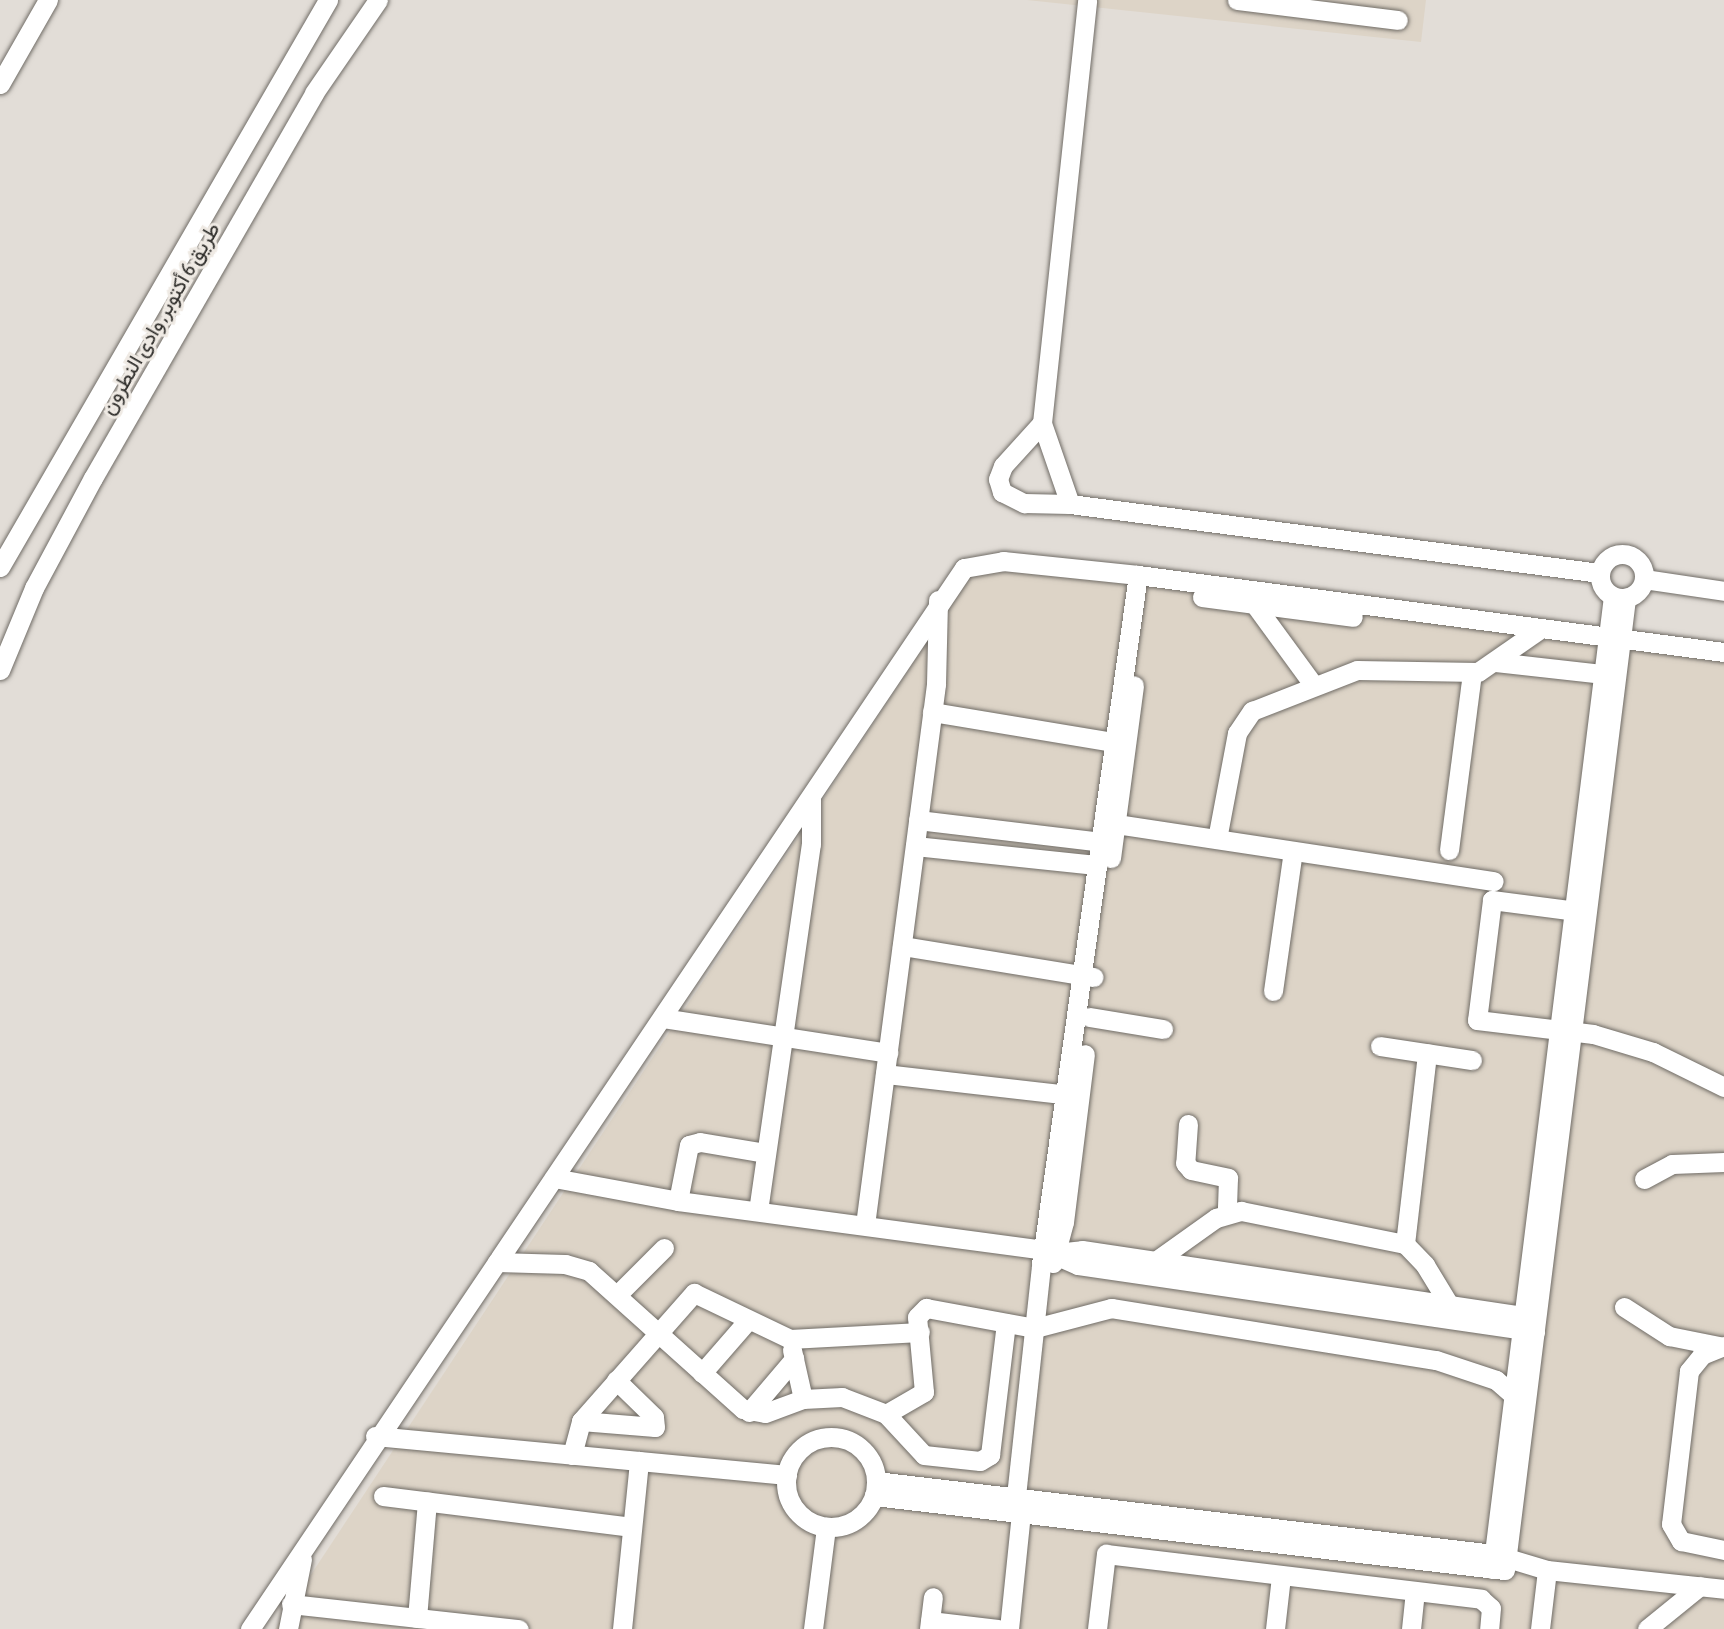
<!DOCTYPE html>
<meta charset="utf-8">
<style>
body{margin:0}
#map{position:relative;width:1724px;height:1629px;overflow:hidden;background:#e2ddd7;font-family:"Asap Condensed",Vazirmatn,sans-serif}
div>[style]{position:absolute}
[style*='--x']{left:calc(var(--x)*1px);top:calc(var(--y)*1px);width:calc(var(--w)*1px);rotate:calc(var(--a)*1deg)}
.built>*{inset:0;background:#ddd4c7}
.roads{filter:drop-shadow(0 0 2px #706c66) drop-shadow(0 0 2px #706c66)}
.minor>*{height:19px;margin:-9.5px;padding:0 9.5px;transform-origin:9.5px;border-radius:9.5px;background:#fff}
.minor>.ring{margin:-9.5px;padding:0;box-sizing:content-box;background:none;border:19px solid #fff;border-radius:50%}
span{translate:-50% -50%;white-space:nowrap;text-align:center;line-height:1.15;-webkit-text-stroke:6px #efeae4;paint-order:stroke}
.street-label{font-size:21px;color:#2c2b28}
</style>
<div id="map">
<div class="built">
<div style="clip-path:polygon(1027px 0,1426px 0,1421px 42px)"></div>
<div style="clip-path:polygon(982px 559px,1724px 657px,1724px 1629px,275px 1629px)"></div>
</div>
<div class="roads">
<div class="minor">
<div style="--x:1237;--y:0;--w:162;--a:7.1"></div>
<div style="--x:0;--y:84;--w:97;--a:-60.3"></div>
<div style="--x:1042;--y:423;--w:58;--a:132.2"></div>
<div style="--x:1003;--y:466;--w:14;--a:111"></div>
<div style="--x:998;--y:479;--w:14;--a:73"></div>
<div style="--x:1002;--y:492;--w:25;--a:27"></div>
<div style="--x:1024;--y:503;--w:46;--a:1.2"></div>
<div style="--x:1070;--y:504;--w:534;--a:7.42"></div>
<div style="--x:1070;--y:504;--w:86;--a:-109.1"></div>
<div style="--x:1042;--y:423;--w:425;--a:-83.9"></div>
<div class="ring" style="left:1600px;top:554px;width:25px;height:25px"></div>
<div style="--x:0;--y:567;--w:655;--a:-59.95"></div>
<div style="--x:1644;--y:579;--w:81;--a:8.5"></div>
<div style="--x:1202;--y:597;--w:152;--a:7.5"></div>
<div style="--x:1255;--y:605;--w:97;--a:53.8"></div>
<div style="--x:1496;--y:662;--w:108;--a:6.4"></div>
<div style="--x:0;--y:670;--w:89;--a:-67.5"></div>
<div style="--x:34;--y:588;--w:125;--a:-61.8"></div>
<div style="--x:93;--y:478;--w:444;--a:-60.1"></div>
<div style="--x:314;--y:93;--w:113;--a:-55.5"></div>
<div style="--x:932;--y:712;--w:196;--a:9.4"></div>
<div style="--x:918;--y:820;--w:195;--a:6.8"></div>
<div style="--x:1103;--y:822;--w:395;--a:8.6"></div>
<div style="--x:1217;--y:839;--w:108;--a:-79.3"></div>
<div style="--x:1237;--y:733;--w:27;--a:-56"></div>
<div style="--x:1252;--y:711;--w:113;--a:-21.3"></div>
<div style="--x:1357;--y:670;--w:121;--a:0.9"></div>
<div style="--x:1478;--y:672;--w:75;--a:-34.7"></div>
<div style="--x:915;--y:846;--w:182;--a:6"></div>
<div style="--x:1449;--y:850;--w:179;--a:-82.6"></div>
<div style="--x:1111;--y:858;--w:174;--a:-82.4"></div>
<div style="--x:1584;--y:912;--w:93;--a:-172.6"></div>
<div style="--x:1492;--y:900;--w:121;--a:97.1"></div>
<div style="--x:1477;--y:1020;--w:117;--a:6.9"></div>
<div style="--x:1593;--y:1034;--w:63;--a:16.7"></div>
<div style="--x:1653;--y:1052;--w:79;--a:26.2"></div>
<div style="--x:902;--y:946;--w:194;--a:9.2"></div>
<div style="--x:1273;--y:991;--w:141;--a:-81.9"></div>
<div style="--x:1089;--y:1017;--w:75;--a:9.2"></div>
<div style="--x:663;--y:1018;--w:228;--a:8.8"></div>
<div style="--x:1380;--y:1046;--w:93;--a:8.7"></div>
<div style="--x:885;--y:1074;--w:195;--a:6.5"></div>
<div style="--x:1188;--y:1124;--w:39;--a:94"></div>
<div style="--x:1185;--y:1163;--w:9;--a:49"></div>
<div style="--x:1191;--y:1170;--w:38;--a:12"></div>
<div style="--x:1228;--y:1178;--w:34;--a:92"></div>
<div style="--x:554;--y:1178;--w:126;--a:10.5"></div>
<div style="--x:678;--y:1201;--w:369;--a:7.6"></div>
<div style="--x:1044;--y:1250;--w:37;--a:24"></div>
<div style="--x:1078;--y:1265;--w:462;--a:8.3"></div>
<div style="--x:1644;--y:1179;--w:32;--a:-28"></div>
<div style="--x:1672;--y:1164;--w:52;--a:-2.2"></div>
<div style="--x:678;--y:1201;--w:57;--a:-78.9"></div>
<div style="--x:689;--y:1145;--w:11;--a:-15"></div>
<div style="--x:700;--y:1142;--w:67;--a:9.5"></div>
<div style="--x:758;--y:1211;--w:371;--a:-81.8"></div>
<div style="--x:811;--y:844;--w:46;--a:-90"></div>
<div style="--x:865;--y:1225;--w:546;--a:-82.52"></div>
<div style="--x:936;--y:684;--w:84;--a:-88.6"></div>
<div style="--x:1405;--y:1244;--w:192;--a:-83.4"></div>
<div style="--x:1055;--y:1253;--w:27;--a:-6"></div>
<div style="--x:1082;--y:1250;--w:459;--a:8.5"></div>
<div style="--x:497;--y:1262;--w:68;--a:1.7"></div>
<div style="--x:565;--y:1264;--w:25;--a:16"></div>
<div style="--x:589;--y:1271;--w:207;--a:41.9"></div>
<div style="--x:743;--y:1409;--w:22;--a:10"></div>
<div style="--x:765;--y:1413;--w:40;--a:-20.2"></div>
<div style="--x:803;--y:1399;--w:39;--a:-3"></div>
<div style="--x:842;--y:1397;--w:47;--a:21.1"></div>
<div style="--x:886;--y:1414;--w:56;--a:47.2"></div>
<div style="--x:924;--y:1455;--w:56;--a:6.1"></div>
<div style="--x:980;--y:1461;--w:12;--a:-31"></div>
<div style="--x:990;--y:1455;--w:133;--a:-83.1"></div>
<div style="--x:1053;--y:1263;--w:42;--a:-75"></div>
<div style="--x:1064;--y:1222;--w:169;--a:-82.9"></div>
<div style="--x:1150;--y:1265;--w:81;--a:-35.5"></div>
<div style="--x:1216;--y:1218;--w:26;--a:-16"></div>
<div style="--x:1241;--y:1211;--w:167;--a:11.4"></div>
<div style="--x:1405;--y:1244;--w:29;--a:46"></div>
<div style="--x:1425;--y:1265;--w:54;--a:58.7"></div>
<div style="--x:618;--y:1294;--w:65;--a:-45"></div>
<div style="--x:1624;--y:1307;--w:54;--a:32.8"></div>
<div style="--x:1669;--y:1336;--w:51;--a:11.3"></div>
<div style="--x:1724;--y:1346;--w:24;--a:158"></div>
<div style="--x:1702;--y:1355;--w:21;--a:129"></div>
<div style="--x:1689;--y:1371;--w:154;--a:96.7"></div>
<div style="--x:1671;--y:1524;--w:20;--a:60"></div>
<div style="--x:1681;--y:1541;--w:44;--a:11.8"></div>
<div style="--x:792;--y:1350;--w:50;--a:77.3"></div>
<div style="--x:702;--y:1373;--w:70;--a:-49"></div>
<div style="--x:749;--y:1412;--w:70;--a:-49.7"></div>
<div style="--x:886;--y:1414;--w:44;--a:-30.1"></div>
<div style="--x:924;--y:1392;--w:75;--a:-95.3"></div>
<div style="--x:917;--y:1317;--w:13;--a:-45"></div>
<div style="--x:926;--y:1308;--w:111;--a:10.4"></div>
<div style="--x:1035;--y:1328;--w:79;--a:-14.7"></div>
<div style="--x:1111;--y:1308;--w:329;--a:9.1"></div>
<div style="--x:1436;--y:1360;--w:63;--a:18.4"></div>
<div style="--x:1496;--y:1380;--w:32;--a:41"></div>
<div style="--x:581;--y:1421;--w:74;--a:4.6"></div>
<div style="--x:655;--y:1427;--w:10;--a:-96"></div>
<div style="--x:654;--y:1417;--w:53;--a:-135.8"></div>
<div style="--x:375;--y:1436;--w:414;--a:5.4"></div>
<div class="ring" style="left:786px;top:1437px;width:71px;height:71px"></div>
<div style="--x:572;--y:1455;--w:35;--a:-75"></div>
<div style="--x:581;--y:1421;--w:171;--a:-48.6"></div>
<div style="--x:694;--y:1293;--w:106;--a:25.6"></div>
<div style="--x:790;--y:1339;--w:130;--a:-3.1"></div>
<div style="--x:876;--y:1481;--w:622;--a:6.74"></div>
<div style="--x:1494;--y:1554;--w:55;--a:16.8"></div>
<div style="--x:1547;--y:1570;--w:178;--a:6.1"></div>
<div style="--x:383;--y:1496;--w:251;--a:7.1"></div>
<div style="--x:874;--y:1496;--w:634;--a:6.7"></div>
<div style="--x:1492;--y:1569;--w:980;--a:-82.91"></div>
<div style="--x:1505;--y:1570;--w:980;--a:-82.9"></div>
<div style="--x:291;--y:1604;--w:229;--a:6.3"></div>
<div style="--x:417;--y:1618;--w:117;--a:-85.1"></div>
<div style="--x:930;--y:1621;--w:68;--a:6.7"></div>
<div style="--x:250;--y:1629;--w:1279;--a:-56.06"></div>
<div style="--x:964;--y:568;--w:40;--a:-10"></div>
<div style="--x:1003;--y:561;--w:136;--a:5.9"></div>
<div style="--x:1138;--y:575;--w:591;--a:7.49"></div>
<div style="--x:288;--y:1629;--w:71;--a:-78.7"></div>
<div style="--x:622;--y:1629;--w:169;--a:-84.2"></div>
<div style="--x:813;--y:1629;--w:103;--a:-82.7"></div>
<div style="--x:929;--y:1629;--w:32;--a:-83"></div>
<div style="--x:1009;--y:1629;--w:118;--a:-84.1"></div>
<div style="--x:1021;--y:1512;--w:17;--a:-107"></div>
<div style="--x:1016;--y:1496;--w:233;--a:-83.8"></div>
<div style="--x:1041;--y:1264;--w:696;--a:-81.99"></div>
<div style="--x:1097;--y:1629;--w:76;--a:-83.2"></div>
<div style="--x:1106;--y:1554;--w:378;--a:6.8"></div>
<div style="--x:1481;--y:1599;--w:13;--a:42"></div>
<div style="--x:1491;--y:1608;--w:21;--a:95"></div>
<div style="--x:1275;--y:1629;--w:53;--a:-83.5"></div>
<div style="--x:1411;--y:1629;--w:37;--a:-84"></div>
<div style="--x:1540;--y:1629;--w:59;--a:-83.2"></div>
<div style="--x:1647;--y:1629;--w:68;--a:-39.1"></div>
</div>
</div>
<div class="street-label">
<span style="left:159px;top:318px;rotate:-60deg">طريق 6 أكتوبر, وادى النطرون</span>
</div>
</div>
